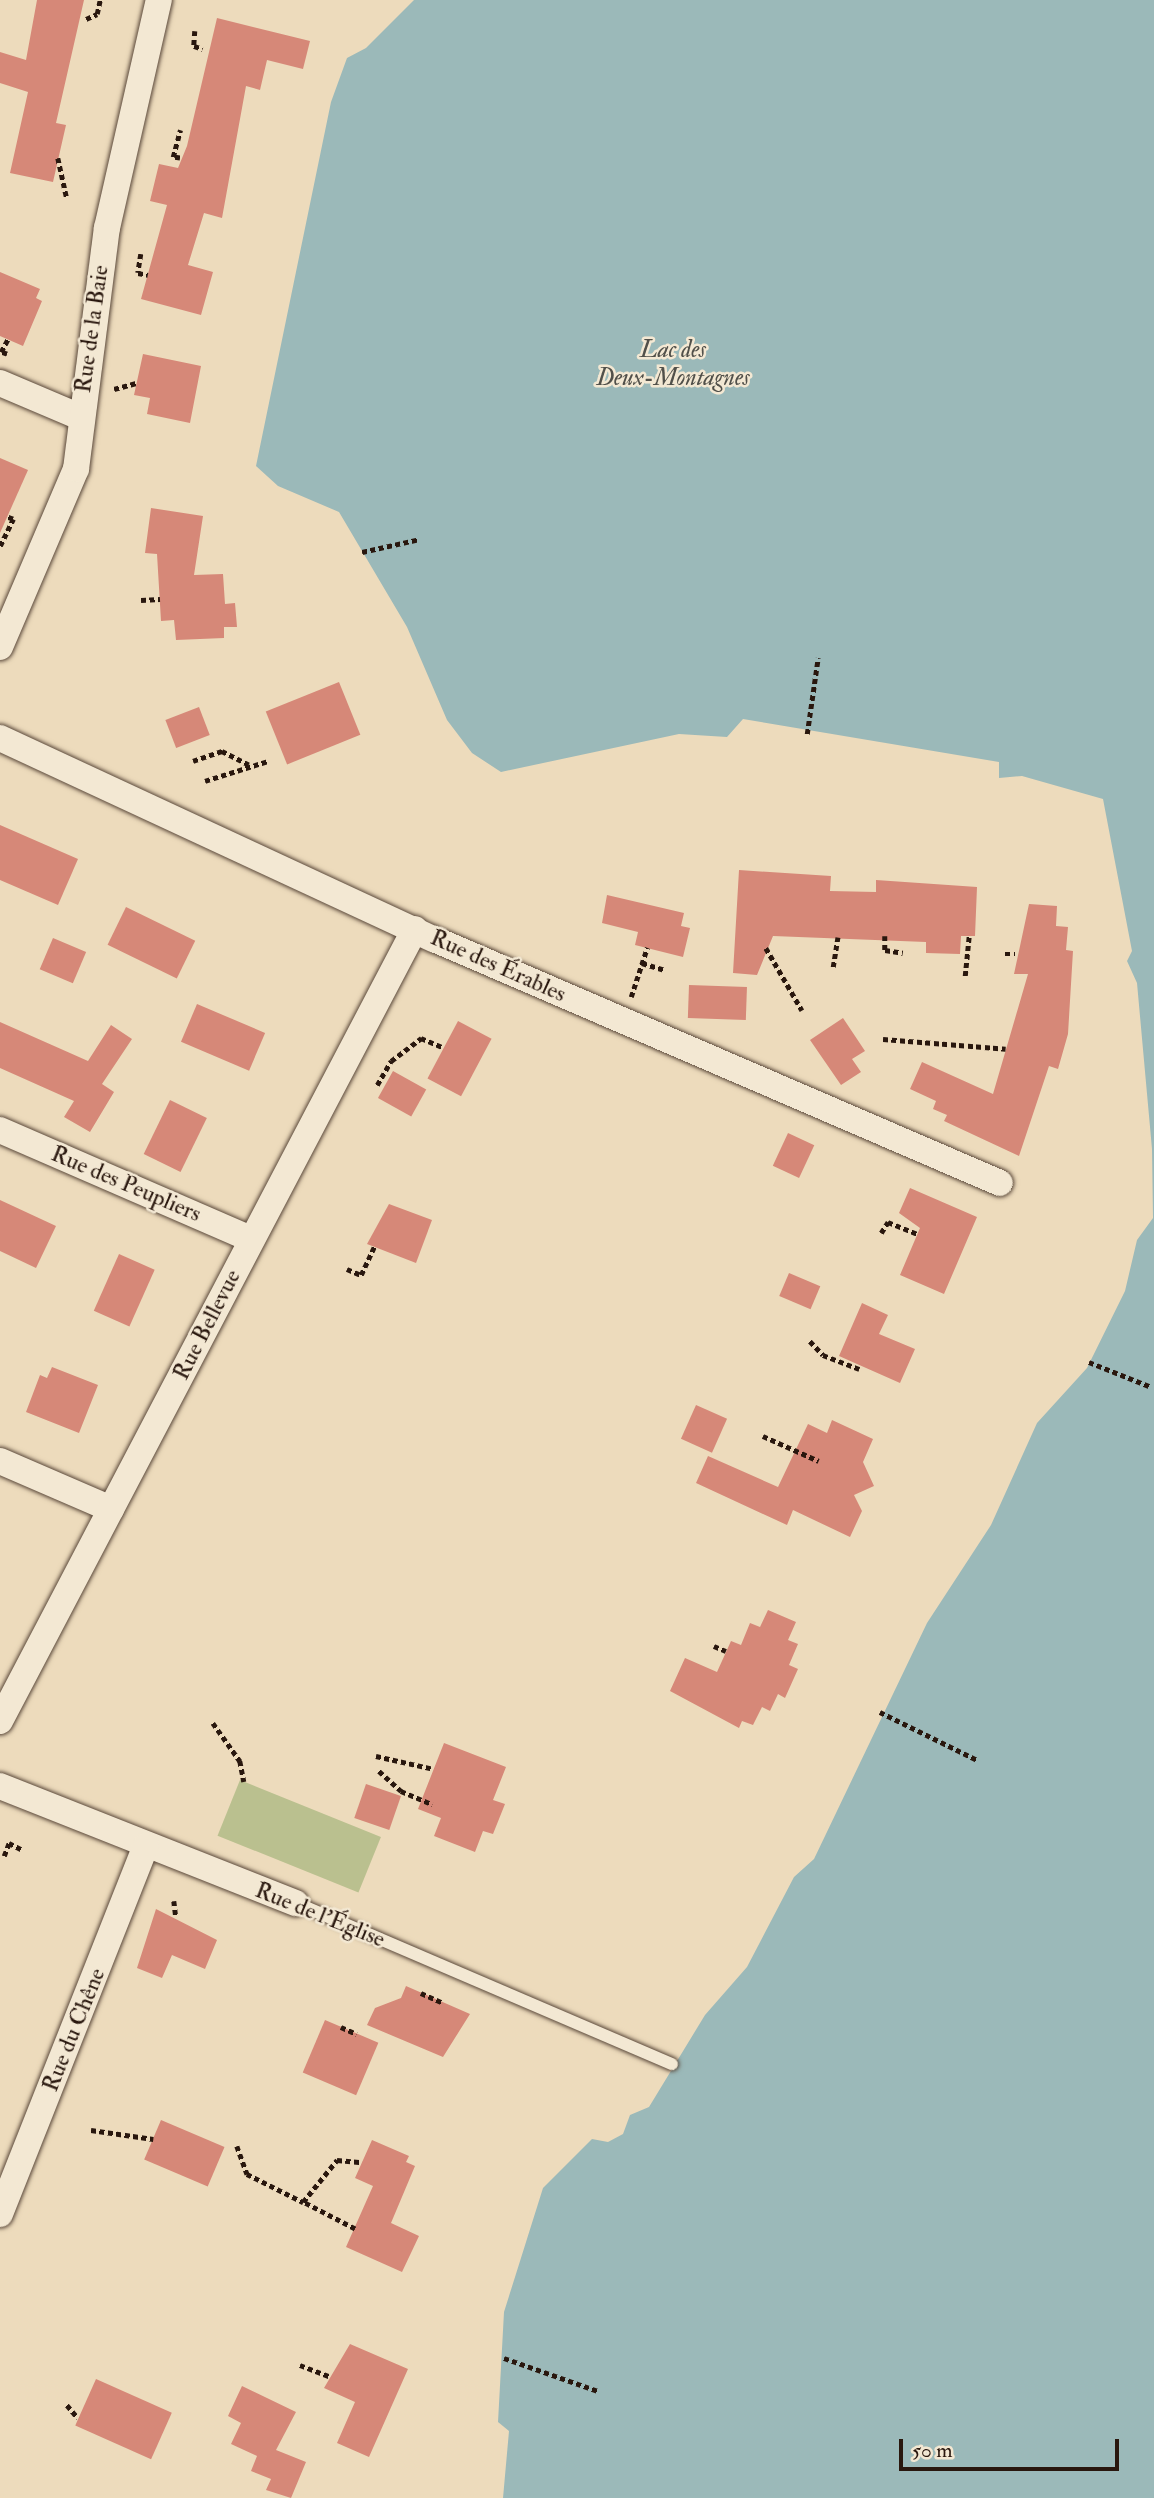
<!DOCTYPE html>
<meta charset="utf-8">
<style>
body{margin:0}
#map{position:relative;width:1154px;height:2498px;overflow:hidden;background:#eddbbc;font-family:"IM FELL Double Pica",serif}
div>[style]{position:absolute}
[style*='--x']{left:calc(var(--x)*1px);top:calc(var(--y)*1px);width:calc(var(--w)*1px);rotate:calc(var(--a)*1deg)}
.green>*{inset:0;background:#bac08f;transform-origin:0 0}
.water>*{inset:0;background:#9bb9b9}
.building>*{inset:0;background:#d68878;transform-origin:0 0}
.path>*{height:4.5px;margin-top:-2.25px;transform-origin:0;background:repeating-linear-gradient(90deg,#29170e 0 5px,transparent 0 8.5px)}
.roads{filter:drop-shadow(0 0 2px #5a483a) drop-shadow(0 0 2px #5a483a)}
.lane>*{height:12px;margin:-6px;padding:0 6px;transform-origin:6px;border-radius:6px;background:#f3e8d3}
.street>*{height:26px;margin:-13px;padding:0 13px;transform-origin:13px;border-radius:13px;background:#f3e8d3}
span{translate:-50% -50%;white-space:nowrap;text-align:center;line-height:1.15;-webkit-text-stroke:5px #f3e8d3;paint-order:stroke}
.street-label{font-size:23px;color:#29170e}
.water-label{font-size:24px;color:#51504a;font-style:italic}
.scale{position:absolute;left:899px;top:2439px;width:220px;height:32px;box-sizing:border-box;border:4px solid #29170e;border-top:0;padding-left:9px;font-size:21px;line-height:24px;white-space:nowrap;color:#29170e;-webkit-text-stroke:5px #f3e8d3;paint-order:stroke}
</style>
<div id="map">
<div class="green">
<div style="left:240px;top:1780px;width:152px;height:60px;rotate:22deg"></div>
</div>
<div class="water">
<div style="clip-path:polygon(414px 0,1154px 0,1154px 2498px,503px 2498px,509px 2431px,498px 2422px,504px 2312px,543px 2188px,592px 2139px,608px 2142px,623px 2134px,630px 2115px,649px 2107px,705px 2015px,747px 1967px,794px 1877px,814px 1859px,927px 1623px,991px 1525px,1037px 1423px,1087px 1368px,1125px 1291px,1137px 1240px,1153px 1218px,1152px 1149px,1137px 983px,1127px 961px,1132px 951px,1103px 799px,1022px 776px,999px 778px,999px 762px,743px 719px,727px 737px,679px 734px,501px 772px,472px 753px,447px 720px,407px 627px,339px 512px,278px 486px,256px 466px,331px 102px,347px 58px,366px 48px)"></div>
</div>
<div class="building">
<div style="clip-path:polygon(37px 0,84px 0,56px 123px,66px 125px,53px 182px,10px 173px,28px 92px,0 83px,0 52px,26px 60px)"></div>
<div style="clip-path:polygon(217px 18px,310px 41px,303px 69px,267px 60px,260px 90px,246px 86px,222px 218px,204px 213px,188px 265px,213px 272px,201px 315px,141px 299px,167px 205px,150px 201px,159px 164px,178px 168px,187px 146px)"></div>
<div style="clip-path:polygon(0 272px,40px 289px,36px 298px,42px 301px,23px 346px,0 336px)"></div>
<div style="clip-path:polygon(143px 354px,201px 366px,190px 423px,147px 414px,150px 398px,134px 395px)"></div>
<div style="clip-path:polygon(0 458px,28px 470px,0 533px)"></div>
<div style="clip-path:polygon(151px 508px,203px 516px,194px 575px,223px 574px,225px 604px,235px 603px,237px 627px,224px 627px,224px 638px,176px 640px,174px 620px,161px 621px,157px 554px,145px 553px)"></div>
<div style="left:339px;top:682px;width:57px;height:79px;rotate:68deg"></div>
<div style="left:199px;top:707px;width:30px;height:36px;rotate:69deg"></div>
<div style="clip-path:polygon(0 825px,78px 859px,58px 905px,0 880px)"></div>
<div style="clip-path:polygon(739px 870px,831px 876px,830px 891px,876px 892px,876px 880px,977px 887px,975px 936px,961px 936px,960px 954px,926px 953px,926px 942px,773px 936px,757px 975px,733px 973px)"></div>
<div style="clip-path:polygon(607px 895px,684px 913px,681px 926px,690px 928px,683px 957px,635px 945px,638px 932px,602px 923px)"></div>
<div style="clip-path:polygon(1029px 904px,1057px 906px,1056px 926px,1068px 927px,1066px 950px,1073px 951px,1068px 1034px,1058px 1069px,1049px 1066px,1019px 1156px,944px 1121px,947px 1115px,933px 1109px,936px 1101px,910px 1089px,922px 1062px,993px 1094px,1028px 974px,1014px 974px)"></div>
<div style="left:126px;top:907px;width:77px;height:42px;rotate:26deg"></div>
<div style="left:53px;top:938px;width:36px;height:34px;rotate:23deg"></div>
<div style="left:689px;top:985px;width:58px;height:33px;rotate:2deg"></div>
<div style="left:197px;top:1004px;width:74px;height:41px;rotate:23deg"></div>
<div style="clip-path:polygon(843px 1018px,865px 1051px,852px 1059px,861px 1072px,841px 1085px,810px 1040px)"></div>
<div style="left:458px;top:1021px;width:38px;height:65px;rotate:28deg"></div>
<div style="clip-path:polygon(0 1022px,88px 1061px,111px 1025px,132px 1039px,102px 1084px,114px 1092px,90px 1132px,64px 1117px,74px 1101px,0 1068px)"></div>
<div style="left:393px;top:1071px;width:38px;height:31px;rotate:29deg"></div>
<div style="left:170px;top:1100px;width:41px;height:60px;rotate:26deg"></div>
<div style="left:788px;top:1133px;width:29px;height:36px;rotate:25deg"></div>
<div style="clip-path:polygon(910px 1188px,977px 1217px,944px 1294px,900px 1275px,920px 1228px,899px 1213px)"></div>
<div style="clip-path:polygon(0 1200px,56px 1226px,36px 1268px,0 1251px)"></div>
<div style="clip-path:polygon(389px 1204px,432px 1220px,416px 1263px,367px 1244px)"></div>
<div style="left:119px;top:1254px;width:39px;height:62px;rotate:24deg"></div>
<div style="left:789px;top:1273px;width:34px;height:25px;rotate:23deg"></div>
<div style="clip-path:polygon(862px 1303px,888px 1315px,879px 1334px,915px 1349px,900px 1383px,839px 1356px)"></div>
<div style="clip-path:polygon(52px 1367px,98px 1385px,79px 1433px,26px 1412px,40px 1375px,47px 1378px)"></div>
<div style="left:696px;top:1405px;width:34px;height:37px;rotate:24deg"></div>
<div style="clip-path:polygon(832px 1420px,873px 1439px,863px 1462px,874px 1486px,854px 1495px,862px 1511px,850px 1537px,793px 1510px,787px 1525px,696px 1483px,708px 1456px,778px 1487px,808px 1424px,827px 1433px)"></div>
<div style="clip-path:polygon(768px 1610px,796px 1622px,788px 1640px,798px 1644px,789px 1665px,798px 1669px,785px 1698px,778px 1694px,770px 1711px,762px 1707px,753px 1725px,742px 1721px,739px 1728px,670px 1691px,685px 1658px,717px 1672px,731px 1641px,741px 1645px,750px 1623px,760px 1627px)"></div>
<div style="clip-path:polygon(444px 1743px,506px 1767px,493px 1800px,505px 1804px,493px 1834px,483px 1831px,475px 1852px,434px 1836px,441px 1818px,418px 1809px)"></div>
<div style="left:366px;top:1784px;width:37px;height:36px;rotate:19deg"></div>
<div style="clip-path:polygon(156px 1909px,217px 1940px,205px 1969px,172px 1955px,162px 1978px,137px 1968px)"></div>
<div style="clip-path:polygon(406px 1986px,470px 2014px,443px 2057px,367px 2025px,375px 2008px,401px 1998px)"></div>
<div style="left:325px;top:2020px;width:58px;height:57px;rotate:23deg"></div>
<div style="left:161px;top:2120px;width:69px;height:43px;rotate:23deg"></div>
<div style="clip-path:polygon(372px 2140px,409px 2156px,406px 2162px,415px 2166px,391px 2223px,419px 2236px,402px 2272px,346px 2247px,373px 2186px,355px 2178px)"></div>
<div style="clip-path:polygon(350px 2344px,408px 2369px,369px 2457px,337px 2443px,355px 2402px,324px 2388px)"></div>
<div style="left:96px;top:2379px;width:83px;height:51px;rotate:24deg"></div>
<div style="clip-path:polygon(242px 2386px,296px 2412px,276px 2450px,306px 2462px,291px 2498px,266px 2490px,271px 2479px,251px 2471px,257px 2456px,231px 2444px,241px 2423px,228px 2416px)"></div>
</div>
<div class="path">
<div style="--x:86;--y:19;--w:12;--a:-24"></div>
<div style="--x:97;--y:14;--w:14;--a:-78"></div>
<div style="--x:195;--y:31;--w:15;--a:94"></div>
<div style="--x:194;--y:46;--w:9;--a:18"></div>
<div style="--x:58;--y:158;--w:42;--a:77.6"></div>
<div style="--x:180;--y:158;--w:7;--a:-172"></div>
<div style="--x:173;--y:157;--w:28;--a:-75"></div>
<div style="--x:141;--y:254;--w:19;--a:99"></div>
<div style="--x:138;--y:273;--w:10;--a:11"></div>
<div style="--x:7;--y:354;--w:6;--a:-162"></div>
<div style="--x:1;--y:352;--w:15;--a:-62"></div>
<div style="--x:114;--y:389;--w:24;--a:-15"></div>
<div style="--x:0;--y:546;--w:30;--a:-64"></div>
<div style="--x:13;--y:519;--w:6;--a:-162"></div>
<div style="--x:362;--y:552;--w:59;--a:-12.6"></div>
<div style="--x:141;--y:600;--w:19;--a:-3"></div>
<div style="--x:807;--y:734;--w:77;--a:-81.8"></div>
<div style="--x:193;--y:761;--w:31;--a:-19"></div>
<div style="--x:222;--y:751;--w:30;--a:27"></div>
<div style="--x:205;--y:781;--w:66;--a:-17.6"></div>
<div style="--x:885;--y:936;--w:14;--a:90"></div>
<div style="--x:885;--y:950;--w:18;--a:9"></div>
<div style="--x:766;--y:948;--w:72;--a:59.9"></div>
<div style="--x:1005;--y:954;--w:10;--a:0"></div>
<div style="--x:642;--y:963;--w:24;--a:17"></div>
<div style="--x:833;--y:967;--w:30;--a:-81"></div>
<div style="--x:965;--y:976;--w:40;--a:-84.3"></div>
<div style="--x:631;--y:997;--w:52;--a:-71.9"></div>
<div style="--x:883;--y:1039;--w:123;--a:4.6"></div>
<div style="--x:377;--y:1085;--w:28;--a:-60"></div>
<div style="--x:391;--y:1061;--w:38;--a:-37"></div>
<div style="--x:421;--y:1038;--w:25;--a:23"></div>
<div style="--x:881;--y:1233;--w:13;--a:-58"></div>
<div style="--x:888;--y:1222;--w:32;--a:22"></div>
<div style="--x:347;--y:1269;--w:15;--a:23"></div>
<div style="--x:361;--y:1275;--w:31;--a:-65"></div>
<div style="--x:810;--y:1341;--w:19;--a:47"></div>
<div style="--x:823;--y:1355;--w:39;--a:21"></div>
<div style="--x:1089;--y:1362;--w:65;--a:21.8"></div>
<div style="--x:763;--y:1436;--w:61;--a:24.1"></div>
<div style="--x:714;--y:1646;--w:13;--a:23"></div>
<div style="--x:880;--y:1712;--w:108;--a:26.3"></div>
<div style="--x:213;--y:1723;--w:47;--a:54.6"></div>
<div style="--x:240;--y:1761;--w:21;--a:79"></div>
<div style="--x:376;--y:1756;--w:59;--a:12.6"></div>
<div style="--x:379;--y:1771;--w:30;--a:42"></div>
<div style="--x:401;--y:1791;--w:34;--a:23"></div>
<div style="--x:4;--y:1856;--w:14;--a:-69"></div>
<div style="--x:9;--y:1843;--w:16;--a:27"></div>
<div style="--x:174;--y:1901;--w:16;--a:83"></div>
<div style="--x:421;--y:1993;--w:24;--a:24"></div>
<div style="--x:341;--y:2027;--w:17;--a:24"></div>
<div style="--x:91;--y:2130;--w:63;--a:8.3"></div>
<div style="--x:237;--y:2146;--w:30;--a:70"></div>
<div style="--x:247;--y:2174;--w:63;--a:26.6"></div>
<div style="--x:355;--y:2229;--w:59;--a:-152.6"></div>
<div style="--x:303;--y:2202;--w:54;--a:-51"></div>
<div style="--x:337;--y:2160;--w:25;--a:5"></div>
<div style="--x:504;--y:2358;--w:100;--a:19.3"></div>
<div style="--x:300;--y:2365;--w:31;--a:21"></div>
<div style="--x:67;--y:2405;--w:17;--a:50"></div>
</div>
<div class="roads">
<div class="lane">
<div style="--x:296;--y:1903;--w:409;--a:23.2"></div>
</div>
<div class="street">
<div style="--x:0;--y:383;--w:87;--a:23"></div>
<div style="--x:0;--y:647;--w:194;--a:-66.9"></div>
<div style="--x:76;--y:469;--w:243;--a:-82.7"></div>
<div style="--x:107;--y:228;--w:234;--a:-77.2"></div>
<div style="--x:0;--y:738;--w:478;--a:24.9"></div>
<div style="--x:434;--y:939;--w:616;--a:23.32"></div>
<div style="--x:0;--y:1130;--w:274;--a:23.5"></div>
<div style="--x:0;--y:1461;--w:121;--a:23.4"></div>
<div style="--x:0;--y:1721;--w:894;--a:-62.35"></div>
<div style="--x:0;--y:1786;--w:318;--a:21.6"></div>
<div style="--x:0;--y:2214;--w:396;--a:-68.4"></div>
</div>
</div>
<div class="street-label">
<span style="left:92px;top:329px;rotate:-82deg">Rue de la Baie</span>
<span style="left:498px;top:966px;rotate:24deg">Rue des Érables</span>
<span style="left:126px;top:1184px;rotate:23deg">Rue des Peupliers</span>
<span style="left:207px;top:1325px;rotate:-63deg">Rue Bellevue</span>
<span style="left:320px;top:1915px;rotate:22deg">Rue de l'Église</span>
<span style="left:74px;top:2030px;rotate:-68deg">Rue du Chêne</span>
</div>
<div class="water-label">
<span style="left:673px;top:364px">Lac des<br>Deux-Montagnes</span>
</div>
<div class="scale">50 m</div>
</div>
